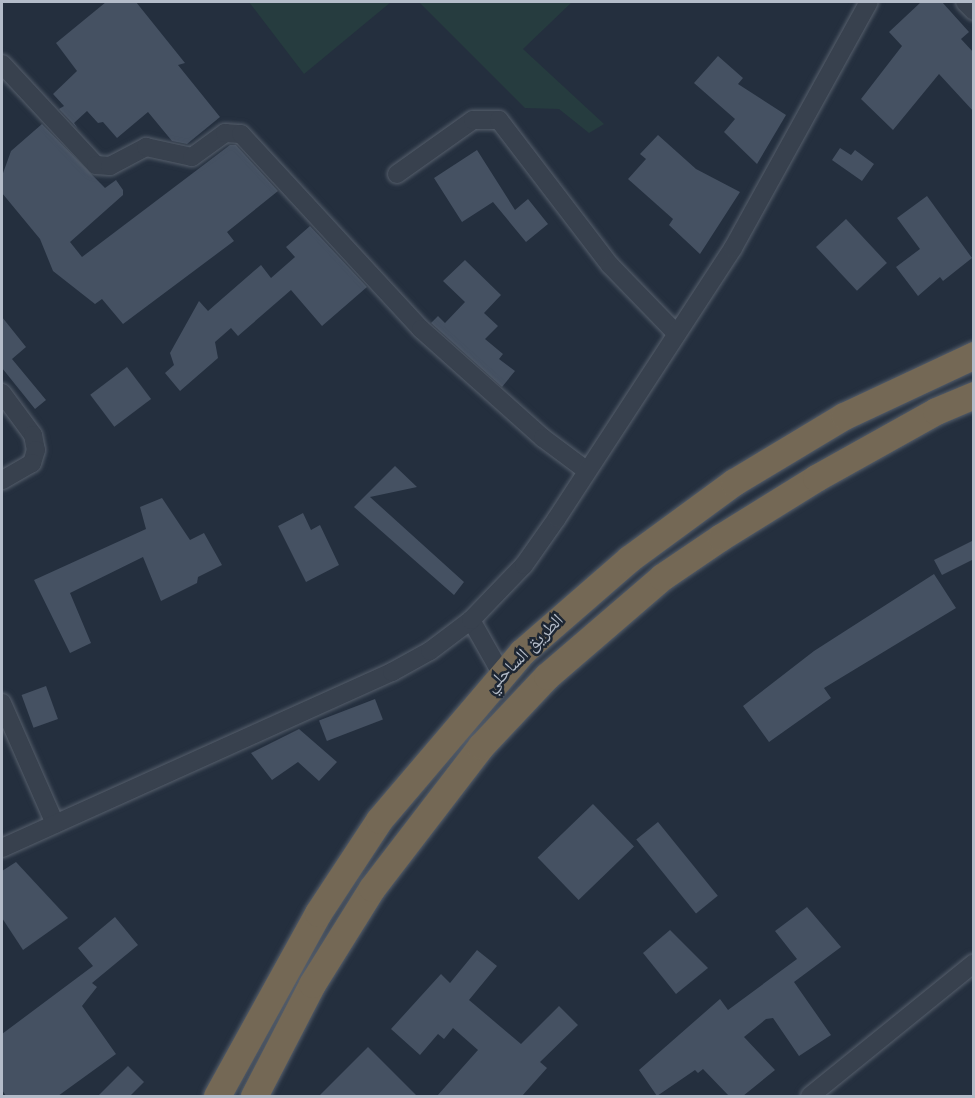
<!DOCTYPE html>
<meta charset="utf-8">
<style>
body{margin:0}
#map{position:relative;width:975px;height:1098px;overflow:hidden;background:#242f3e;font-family:"Space Grotesk","Noto Naskh Arabic",sans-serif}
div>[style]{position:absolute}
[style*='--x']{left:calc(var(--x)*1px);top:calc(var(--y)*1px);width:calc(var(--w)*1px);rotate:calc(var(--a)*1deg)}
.green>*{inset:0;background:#263c3f}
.building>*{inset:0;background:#455162;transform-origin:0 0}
.roads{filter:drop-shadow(0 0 2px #565f6c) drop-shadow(0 0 2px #565f6c)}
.minor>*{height:18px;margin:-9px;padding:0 9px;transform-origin:9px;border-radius:9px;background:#38414e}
.highway>*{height:27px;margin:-13.5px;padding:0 13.5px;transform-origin:13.5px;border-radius:13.5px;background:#746855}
span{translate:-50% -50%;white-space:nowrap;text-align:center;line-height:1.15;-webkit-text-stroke:5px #1d2633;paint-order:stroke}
.street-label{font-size:18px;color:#b4bcc9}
.frame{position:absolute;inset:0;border:3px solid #b4bcc9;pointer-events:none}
</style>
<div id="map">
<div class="green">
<div style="clip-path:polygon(249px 2px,391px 2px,304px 74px)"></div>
<div style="clip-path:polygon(419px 2px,572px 2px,523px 49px,604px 124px,589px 133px,559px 109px,525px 108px)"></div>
</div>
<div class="building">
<div style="clip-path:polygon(106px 2px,136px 2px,185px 63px,178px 65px,220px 117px,187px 144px,172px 141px,148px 112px,117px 138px,103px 122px,98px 123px,87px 111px,74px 123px,78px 129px,59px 109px,64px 106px,53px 94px,77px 71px,56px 43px)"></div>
<div style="clip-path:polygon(921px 2px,942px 2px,969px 32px,961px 39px,974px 53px,974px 112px,939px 74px,893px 130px,861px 99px,902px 46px,889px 32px)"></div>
<div style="clip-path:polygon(718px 56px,743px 78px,738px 84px,786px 115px,757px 164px,724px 132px,735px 119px,694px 83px)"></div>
<div style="clip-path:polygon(42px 124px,105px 188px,116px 180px,123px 190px,123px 195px,70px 242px,82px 257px,230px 145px,236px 145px,278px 191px,227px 232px,234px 241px,123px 324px,102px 299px,95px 304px,53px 271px,40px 239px,2px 193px,2px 176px,11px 151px)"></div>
<div style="clip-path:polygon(658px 135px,696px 169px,740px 192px,700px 254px,669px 225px,673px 219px,628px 179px,646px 159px,640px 154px)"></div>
<div style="clip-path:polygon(840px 148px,851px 155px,855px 150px,874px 164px,862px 181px,832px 160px)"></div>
<div style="clip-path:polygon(477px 150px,515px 210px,528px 199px,548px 224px,526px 242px,493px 202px,462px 222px,434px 178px)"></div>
<div style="clip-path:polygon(927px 196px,972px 258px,943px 281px,940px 277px,918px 296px,896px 267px,920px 249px,897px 218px)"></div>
<div style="left:846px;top:219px;width:60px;height:41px;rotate:47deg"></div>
<div style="clip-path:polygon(310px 226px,367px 287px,322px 326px,291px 290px,238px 336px,231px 328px,215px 342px,218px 358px,180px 391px,165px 373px,174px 365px,170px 353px,199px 301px,208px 311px,261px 265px,271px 278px,295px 257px,286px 247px)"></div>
<div style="clip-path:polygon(465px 260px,501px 295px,484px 313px,498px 326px,485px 339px,503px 354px,499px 359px,515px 371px,502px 387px,431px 323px,438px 316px,445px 323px,465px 302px,443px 281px)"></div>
<div style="clip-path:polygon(2px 317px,26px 347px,12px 359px,46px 400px,35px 409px,2px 368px)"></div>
<div style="left:127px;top:367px;width:40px;height:46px;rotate:53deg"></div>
<div style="clip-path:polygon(395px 466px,417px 487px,370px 497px,464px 582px,454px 595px,354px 507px)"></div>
<div style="clip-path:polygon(162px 498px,190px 540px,204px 533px,222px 565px,198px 577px,197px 583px,161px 601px,143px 557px,70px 593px,91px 643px,70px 653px,34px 580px,146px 529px,140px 507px)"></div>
<div style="clip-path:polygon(303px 513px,311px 530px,320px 525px,339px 565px,306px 582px,278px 526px)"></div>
<div style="clip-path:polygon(974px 540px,974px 559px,942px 575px,934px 560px)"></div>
<div style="clip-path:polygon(934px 574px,956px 608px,824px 688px,831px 698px,769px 742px,743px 706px,814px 651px)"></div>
<div style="left:46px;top:686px;width:35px;height:26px;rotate:70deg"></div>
<div style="left:375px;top:699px;width:22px;height:60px;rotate:69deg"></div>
<div style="clip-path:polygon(299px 729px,337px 762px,319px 781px,298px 762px,272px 780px,251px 753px)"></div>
<div style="left:593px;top:804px;width:59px;height:77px;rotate:46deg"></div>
<div style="left:658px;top:822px;width:95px;height:28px;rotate:51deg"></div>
<div style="clip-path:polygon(16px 862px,68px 918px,23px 950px,2px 918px,2px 871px)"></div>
<div style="clip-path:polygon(807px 907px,841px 947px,794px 982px,831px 1035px,799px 1056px,773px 1018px,766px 1019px,744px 1037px,775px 1070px,743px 1096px,729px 1096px,703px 1069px,698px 1073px,695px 1070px,657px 1096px,639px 1070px,720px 999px,728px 1010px,797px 959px,775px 931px)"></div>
<div style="clip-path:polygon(115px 917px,138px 945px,92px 983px,97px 987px,82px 1006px,116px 1054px,58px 1096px,6px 1096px,2px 1090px,2px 1034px,93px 966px,78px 948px)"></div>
<div style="clip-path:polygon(670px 930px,708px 968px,676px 994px,643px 953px)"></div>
<div style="clip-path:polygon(477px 950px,497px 966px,469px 1000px,521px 1044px,559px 1006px,578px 1025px,540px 1062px,547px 1068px,522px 1096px,437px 1096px,478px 1050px,453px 1028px,444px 1039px,438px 1034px,420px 1055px,391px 1029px,441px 974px,450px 983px)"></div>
<div style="clip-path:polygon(368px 1047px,417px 1096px,319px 1096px)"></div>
<div style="clip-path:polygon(128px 1066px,144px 1082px,130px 1096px,98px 1096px)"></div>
</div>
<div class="roads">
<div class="minor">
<div style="--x:965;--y:2;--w:13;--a:45"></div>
<div style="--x:2;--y:64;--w:138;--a:47.1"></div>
<div style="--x:96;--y:165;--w:14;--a:4"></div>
<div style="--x:110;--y:166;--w:41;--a:-27.8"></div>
<div style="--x:146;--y:147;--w:47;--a:12.3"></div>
<div style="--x:192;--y:157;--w:41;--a:-36"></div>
<div style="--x:225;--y:133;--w:16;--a:4"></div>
<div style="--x:241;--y:134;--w:265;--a:47.3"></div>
<div style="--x:421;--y:329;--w:164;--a:41.8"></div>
<div style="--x:543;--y:438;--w:54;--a:36.7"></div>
<div style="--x:397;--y:174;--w:93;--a:-35.4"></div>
<div style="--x:473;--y:120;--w:26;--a:0"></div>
<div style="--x:499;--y:120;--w:183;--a:52.6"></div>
<div style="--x:610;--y:265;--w:95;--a:45.9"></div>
<div style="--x:2;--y:393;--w:52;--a:53.6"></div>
<div style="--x:33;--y:435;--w:15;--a:79"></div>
<div style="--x:36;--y:450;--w:14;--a:107"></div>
<div style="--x:32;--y:463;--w:34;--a:150"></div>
<div style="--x:471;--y:620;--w:61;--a:60.5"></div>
<div style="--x:2;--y:703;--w:132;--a:66.3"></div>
<div style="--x:2;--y:848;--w:428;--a:-24.3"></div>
<div style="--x:392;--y:672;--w:43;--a:-28.9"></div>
<div style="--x:430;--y:651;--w:51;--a:-37.1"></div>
<div style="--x:471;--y:620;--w:76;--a:-46.1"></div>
<div style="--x:524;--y:565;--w:57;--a:-54.9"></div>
<div style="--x:557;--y:518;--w:322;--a:-56.9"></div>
<div style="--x:733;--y:248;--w:281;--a:-61.1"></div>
<div style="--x:810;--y:1096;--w:211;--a:-39"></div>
</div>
<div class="highway">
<div style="--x:217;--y:1096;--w:209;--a:-61.1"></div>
<div style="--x:318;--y:913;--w:111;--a:-56.7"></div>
<div style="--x:379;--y:820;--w:221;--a:-49.6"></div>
<div style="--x:522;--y:652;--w:142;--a:-41"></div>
<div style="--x:629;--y:559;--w:130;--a:-36.3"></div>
<div style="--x:734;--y:482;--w:128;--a:-31"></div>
<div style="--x:844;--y:416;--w:144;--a:-25.1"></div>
<div style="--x:254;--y:1096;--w:126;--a:-62.6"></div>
<div style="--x:312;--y:984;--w:113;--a:-58"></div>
<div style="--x:372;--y:888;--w:179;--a:-52.5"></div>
<div style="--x:481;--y:746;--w:96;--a:-46.7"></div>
<div style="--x:547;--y:676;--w:152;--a:-40.7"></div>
<div style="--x:662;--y:577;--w:71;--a:-34.1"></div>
<div style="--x:721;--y:537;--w:112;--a:-31.8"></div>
<div style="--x:816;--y:478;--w:137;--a:-29.2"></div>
<div style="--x:936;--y:411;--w:41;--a:-22.8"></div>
</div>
</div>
<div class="street-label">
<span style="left:524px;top:653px;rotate:-45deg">الطريق الساحلي</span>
</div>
<div class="frame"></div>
</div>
